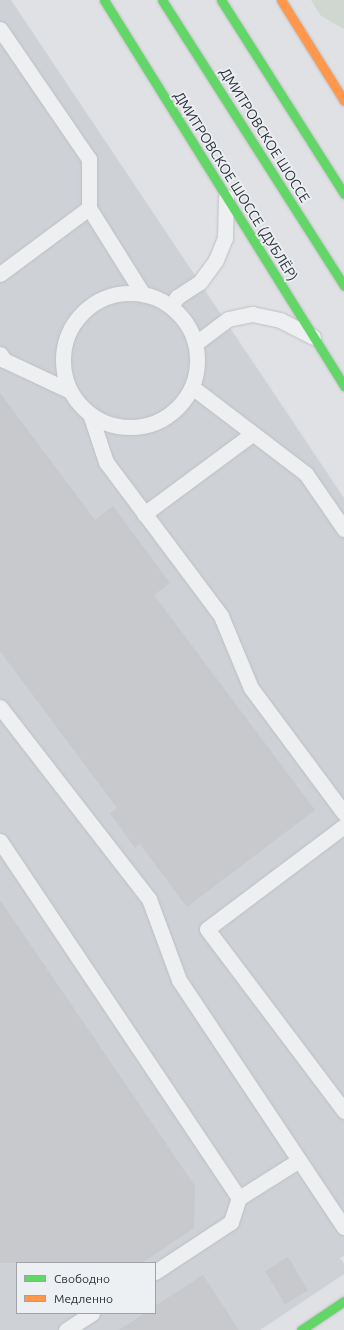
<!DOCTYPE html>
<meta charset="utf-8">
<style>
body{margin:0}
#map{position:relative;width:344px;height:1330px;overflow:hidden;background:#dfe1e4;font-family:Ubuntu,sans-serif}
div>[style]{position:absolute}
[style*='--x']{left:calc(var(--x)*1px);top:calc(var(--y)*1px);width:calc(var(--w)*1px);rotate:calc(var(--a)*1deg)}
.built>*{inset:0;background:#ced1d6}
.green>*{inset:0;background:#d0d7d0}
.building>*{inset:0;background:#c7c9cc;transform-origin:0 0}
.roads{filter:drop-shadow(0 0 1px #bdbfc2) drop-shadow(0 0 1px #bdbfc2)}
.lane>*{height:15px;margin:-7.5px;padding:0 7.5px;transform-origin:7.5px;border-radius:7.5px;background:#eeeff1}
.lane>.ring{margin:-7.5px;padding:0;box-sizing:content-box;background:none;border:15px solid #eeeff1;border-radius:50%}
.fast>*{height:9px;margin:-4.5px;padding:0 4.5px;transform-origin:4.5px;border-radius:4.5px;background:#63d668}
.slow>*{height:9px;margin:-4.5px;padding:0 4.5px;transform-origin:4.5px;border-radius:4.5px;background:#ff974d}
span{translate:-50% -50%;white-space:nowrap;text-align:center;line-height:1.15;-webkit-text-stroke:3.5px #edf0f3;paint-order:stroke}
.street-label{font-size:14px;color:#29303a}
.legend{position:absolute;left:16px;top:1262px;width:140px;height:52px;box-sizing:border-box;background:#edf0f3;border:1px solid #9fa3a9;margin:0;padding:5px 7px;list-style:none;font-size:12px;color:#29303a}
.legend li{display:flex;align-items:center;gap:8px;height:20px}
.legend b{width:20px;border:1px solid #9fa3a9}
</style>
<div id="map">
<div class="built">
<div style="clip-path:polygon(evenodd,0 0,11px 0,344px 498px,344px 1256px,340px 1258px,344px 1264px,344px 1274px,260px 1330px,0 1330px,0 0,17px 1263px,155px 1263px,155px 1313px,17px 1313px,17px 1263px)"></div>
</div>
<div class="green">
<div style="clip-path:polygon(311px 0,344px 0,344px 29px,321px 16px)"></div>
</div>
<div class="building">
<div style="clip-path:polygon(0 393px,95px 520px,113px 506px,170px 583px,154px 595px,315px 810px,187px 907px,140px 844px,135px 848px,110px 813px,117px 808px,0 651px)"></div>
<div style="clip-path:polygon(0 900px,195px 1186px,194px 1228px,142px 1263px,0 1263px)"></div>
<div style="left:288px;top:1257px;width:39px;height:27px;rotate:59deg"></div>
<div style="clip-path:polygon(203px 1275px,239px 1330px,119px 1330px,145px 1313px,155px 1313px,155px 1306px)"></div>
</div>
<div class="roads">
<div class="lane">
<div style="--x:0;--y:29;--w:158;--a:55.6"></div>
<div style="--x:89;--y:159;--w:49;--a:90"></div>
<div style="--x:89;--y:208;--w:102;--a:57.9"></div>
<div style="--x:0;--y:274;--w:111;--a:-36.6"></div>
<div class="ring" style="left:63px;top:293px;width:119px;height:119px"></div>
<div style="--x:171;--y:306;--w:11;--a:-56"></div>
<div style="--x:177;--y:297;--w:27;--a:-33"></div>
<div style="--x:200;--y:282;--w:27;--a:-54"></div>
<div style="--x:216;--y:260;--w:24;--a:-68"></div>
<div style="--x:225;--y:238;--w:41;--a:-88.6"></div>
<div style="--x:196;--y:343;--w:40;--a:-37"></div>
<div style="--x:228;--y:319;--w:25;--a:-12"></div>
<div style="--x:252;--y:314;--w:29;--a:12"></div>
<div style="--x:280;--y:320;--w:37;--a:27"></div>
<div style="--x:0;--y:354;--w:7;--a:56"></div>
<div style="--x:4;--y:360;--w:73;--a:25.2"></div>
<div style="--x:192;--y:387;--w:143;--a:37.3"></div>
<div style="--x:306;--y:474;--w:67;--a:55.4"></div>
<div style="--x:90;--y:414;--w:51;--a:71.6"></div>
<div style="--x:106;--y:462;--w:192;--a:53.2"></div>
<div style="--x:221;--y:616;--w:78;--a:67.4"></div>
<div style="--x:251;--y:688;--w:156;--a:53.4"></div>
<div style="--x:144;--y:514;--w:134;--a:-36.5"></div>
<div style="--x:0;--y:707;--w:243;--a:52.2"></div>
<div style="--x:149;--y:899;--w:86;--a:69.7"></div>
<div style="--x:179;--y:980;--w:297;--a:56.3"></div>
<div style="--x:344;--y:826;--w:171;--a:143.1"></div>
<div style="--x:207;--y:929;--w:228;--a:53"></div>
<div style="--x:0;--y:841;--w:430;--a:56.2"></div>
<div style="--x:155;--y:1272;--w:91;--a:-33.3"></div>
<div style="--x:231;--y:1222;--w:25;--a:-72"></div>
<div style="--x:239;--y:1198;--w:71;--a:-32.3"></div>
<div style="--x:66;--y:1330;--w:31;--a:-33"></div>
</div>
<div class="fast">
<div style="--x:104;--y:0;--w:455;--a:58.1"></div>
<div style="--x:162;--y:0;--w:339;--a:57.5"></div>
<div style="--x:221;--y:0;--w:230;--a:57.6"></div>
<div style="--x:301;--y:1330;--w:52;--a:-34"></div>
</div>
<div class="slow">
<div style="--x:281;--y:0;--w:119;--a:58"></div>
</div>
</div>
<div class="street-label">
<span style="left:265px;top:135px;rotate:58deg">ДМИТРОВСКОЕ ШОССЕ</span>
<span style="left:236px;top:186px;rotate:58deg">ДМИТРОВСКОЕ ШОССЕ (ДУБЛЁР)</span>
</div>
<ul class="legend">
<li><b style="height:5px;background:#63d668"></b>Свободно</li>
<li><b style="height:5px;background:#ff974d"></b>Медленно</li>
</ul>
</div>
